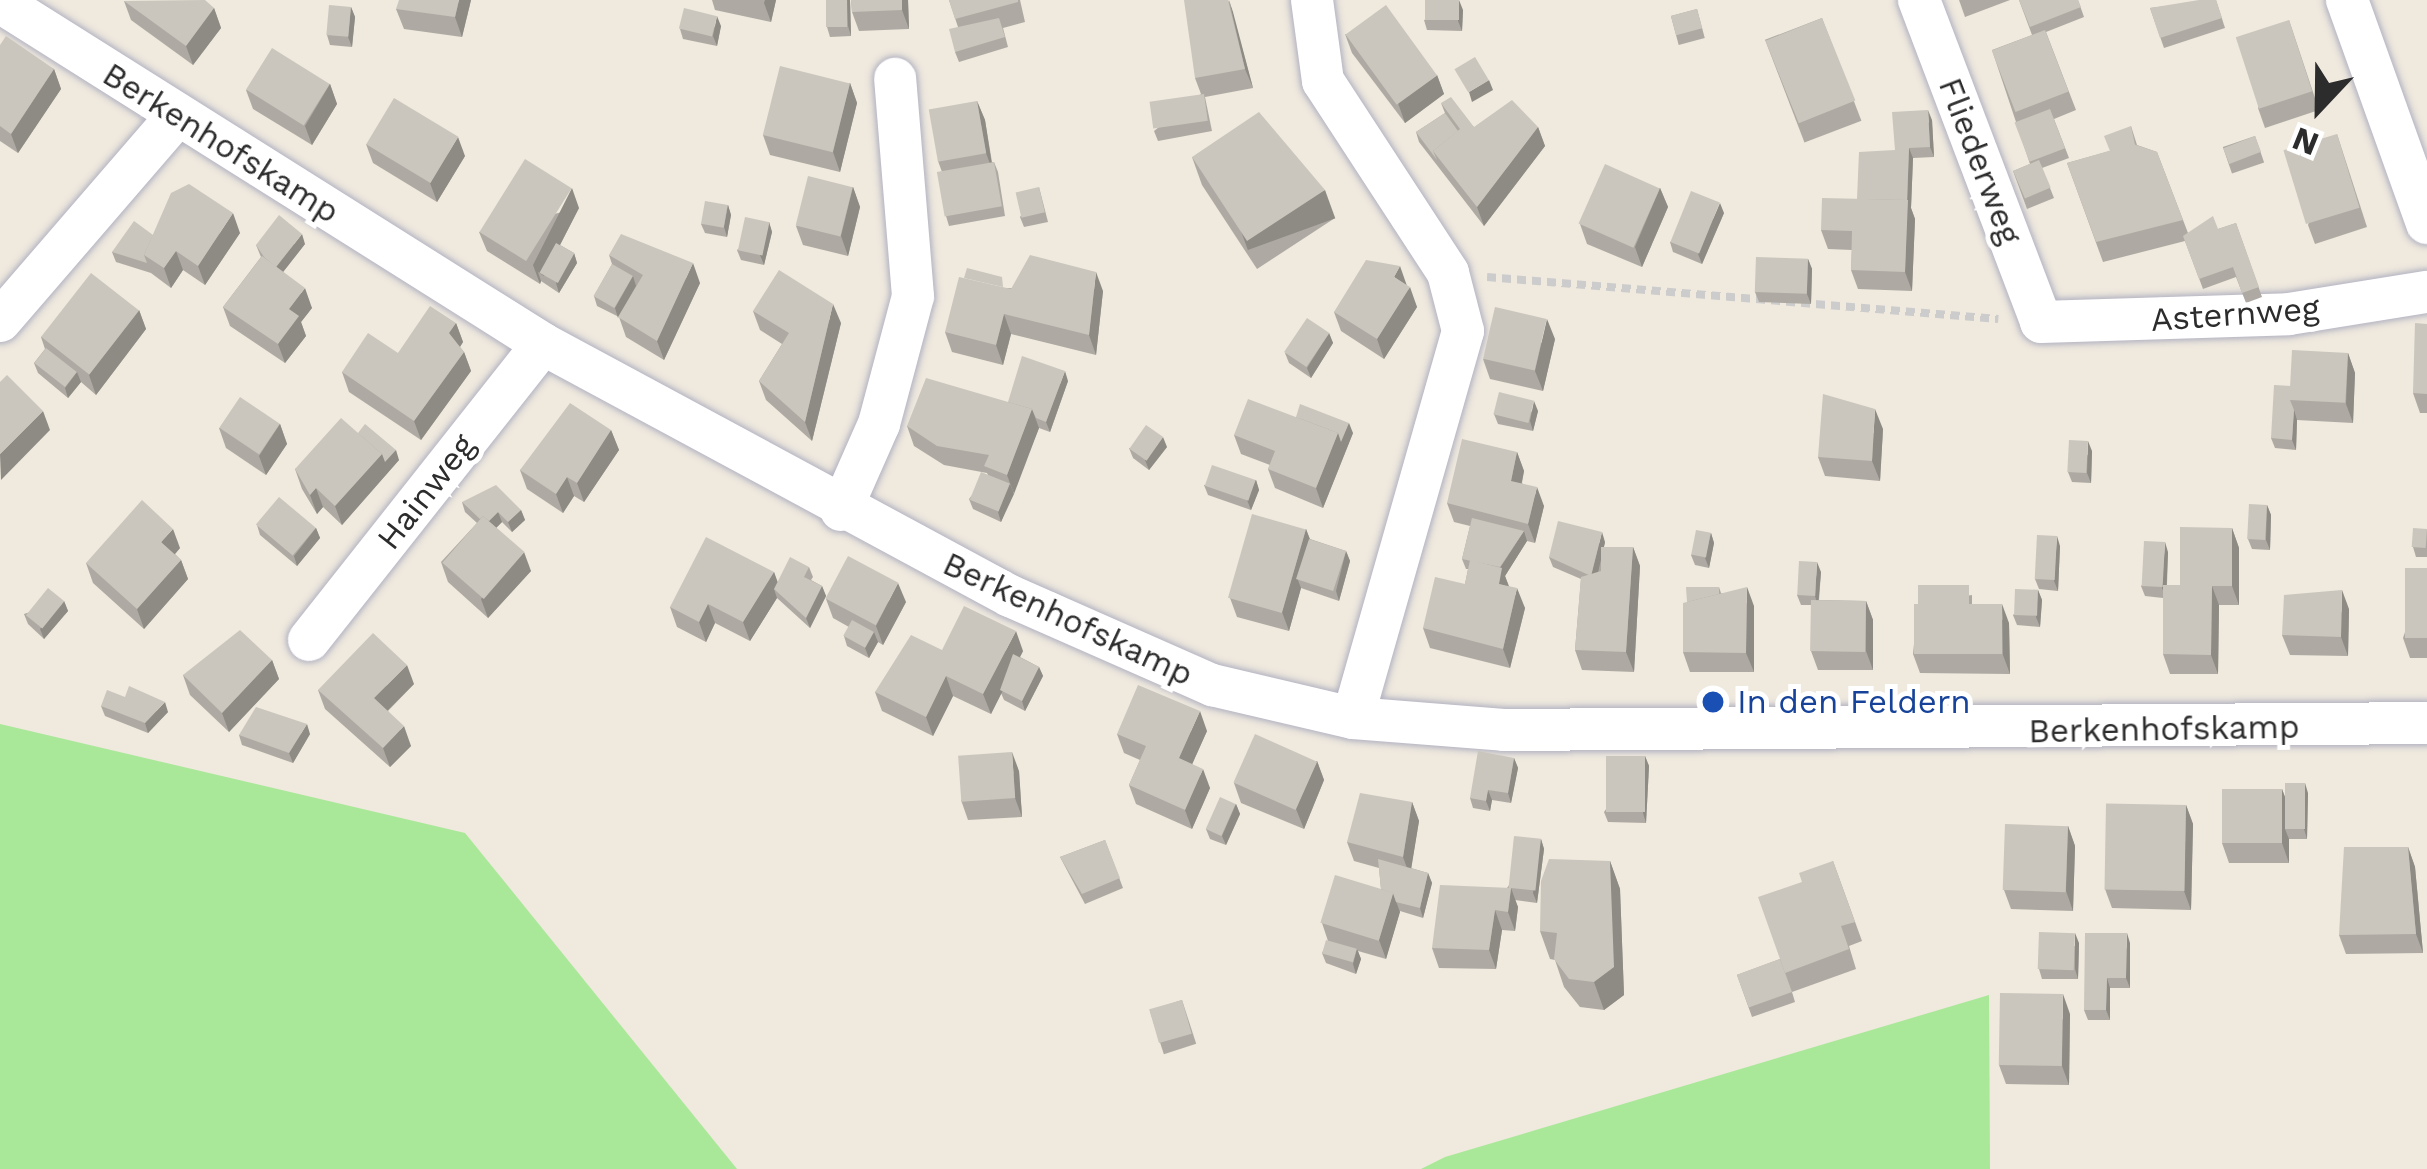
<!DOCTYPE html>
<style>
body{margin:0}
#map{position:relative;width:2427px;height:1169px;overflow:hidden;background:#efe9de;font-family:"Work Sans",sans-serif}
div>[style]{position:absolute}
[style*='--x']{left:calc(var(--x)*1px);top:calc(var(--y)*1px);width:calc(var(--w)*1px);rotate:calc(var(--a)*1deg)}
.green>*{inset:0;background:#a9e898}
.path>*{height:8px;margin-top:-4px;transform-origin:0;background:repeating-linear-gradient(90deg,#ccc 0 9px,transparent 0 15px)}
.roads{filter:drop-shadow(0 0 3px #b2b2c1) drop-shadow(0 0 3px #b2b2c1)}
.minor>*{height:42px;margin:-21px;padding:0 21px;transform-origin:21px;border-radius:21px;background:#fff}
.wall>*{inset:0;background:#aeaaa3;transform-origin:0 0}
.shaded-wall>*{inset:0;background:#8d8b84;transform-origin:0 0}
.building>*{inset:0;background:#cac6bd;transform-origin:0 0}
.dots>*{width:33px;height:33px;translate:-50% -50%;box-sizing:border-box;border:6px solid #fff;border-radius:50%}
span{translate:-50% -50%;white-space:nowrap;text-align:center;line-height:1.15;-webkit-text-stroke:10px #fff;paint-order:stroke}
.street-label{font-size:33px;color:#2c2c2c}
.transit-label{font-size:33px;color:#164399}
.left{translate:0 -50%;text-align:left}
.north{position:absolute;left:2259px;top:48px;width:120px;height:120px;-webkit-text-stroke:9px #fff;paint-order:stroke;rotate:202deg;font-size:33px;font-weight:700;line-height:48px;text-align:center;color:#2c2c2c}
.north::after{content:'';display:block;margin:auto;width:42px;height:54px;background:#2c2c2c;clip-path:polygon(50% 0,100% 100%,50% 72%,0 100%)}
</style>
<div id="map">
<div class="green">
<div style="clip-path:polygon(0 724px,465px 833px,737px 1169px,0 1169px)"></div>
<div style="clip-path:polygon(1989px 995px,1990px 1169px,1421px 1169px,1445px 1157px)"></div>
</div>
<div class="path">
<div style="--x:1487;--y:277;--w:513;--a:4.7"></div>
</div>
<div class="roads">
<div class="minor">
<div style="--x:1312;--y:0;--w:82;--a:82.3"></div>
<div style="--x:1323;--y:81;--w:229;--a:56.9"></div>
<div style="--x:1448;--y:273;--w:60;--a:75.5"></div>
<div style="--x:1463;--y:331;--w:402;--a:105.9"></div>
<div style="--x:1919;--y:0;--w:344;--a:69.2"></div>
<div style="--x:2041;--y:322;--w:248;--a:-1.8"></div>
<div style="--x:2289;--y:314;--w:140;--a:-9.1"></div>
<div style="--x:2347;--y:0;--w:237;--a:70.3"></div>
<div style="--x:0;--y:2;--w:642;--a:32.2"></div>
<div style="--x:543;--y:344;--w:531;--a:28.35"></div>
<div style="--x:1010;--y:596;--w:221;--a:23.8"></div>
<div style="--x:1212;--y:685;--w:145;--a:13.2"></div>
<div style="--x:1353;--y:718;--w:151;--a:4.5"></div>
<div style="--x:1504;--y:730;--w:923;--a:-0.43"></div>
<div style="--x:0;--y:321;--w:271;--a:-49.2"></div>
<div style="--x:841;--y:510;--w:94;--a:-66.2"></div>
<div style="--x:879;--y:424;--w:132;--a:-75.1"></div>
<div style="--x:913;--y:296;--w:218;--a:-94.7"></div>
<div style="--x:309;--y:640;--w:377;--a:-51.7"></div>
</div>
</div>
<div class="wall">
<div style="clip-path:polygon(471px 0,462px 37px,404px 29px,396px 9px)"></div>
<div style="clip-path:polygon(712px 0,776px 0,771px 22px,715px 10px)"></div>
<div style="clip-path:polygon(850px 0,851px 36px,830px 37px,827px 27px)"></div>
<div style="clip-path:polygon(851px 0,908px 0,909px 29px,859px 31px,852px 12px)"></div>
<div style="clip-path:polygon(949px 0,1020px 0,1025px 22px,1003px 28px,1008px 47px,959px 62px,955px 52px,958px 27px)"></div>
<div style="clip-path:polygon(1229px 0,1253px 88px,1205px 97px,1212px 131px,1158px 141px,1154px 131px,1201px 94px,1195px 78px)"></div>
<div style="clip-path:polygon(1959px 0,2010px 0,1965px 17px)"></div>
<div style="clip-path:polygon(2019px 0,2078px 0,2084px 17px,2046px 32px,2076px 110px,2054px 119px,2069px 158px,2042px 168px,2054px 198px,2027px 209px,2013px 171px,2030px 164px,1992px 50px,2032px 35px)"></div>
<div style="clip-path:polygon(2216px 0,2225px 28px,2164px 48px,2150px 8px)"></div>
<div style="clip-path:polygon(124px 1px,214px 8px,221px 28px,193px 65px,131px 20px)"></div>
<div style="clip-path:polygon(351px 7px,355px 17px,352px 47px,330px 45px,327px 35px)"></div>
<div style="left:1697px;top:9px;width:30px;height:27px;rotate:75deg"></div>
<div style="clip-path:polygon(1463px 10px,1462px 31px,1427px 30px,1424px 20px)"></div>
<div style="left:1822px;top:18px;width:110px;height:61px;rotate:69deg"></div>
<div style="clip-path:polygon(2289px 20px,2319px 110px,2265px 128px,2258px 108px)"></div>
<div style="clip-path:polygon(721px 26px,717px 46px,683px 39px,680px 29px)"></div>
<div style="clip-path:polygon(1345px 34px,1437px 75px,1444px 94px,1405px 123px,1352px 53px)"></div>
<div style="clip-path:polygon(0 45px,54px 69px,61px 89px,18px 153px,0 141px)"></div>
<div style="clip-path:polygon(850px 83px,857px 103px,840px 172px,770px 155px,763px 135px)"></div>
<div style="clip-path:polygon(330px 84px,337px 104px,312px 145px,253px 109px,246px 90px)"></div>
<div style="clip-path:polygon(977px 101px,985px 120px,992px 162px,994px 162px,998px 172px,1005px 216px,949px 226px,946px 216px,942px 172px,938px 161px)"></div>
<div style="clip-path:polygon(1441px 103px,1474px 127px,1538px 127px,1545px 146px,1484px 226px,1419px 142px,1416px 132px,1445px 113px)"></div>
<div style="clip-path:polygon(1932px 120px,1934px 157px,1913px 158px,1911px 208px,1915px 219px,1912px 291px,1858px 289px,1851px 270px,1852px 250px,1828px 249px,1821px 230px,1857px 199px,1895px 150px)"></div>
<div style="clip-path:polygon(2131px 126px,2137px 145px,2157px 152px,2188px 233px,2218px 229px,2236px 223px,2262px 297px,2246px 303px,2236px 277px,2203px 289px,2185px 241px,2103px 262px,2067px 163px,2110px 151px)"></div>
<div style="clip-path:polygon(2337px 134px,2367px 227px,2315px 244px,2308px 225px)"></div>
<div style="left:2255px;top:136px;width:28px;height:34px;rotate:71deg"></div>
<div style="clip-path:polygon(366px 144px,465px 156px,437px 202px,373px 163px)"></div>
<div style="clip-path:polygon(1192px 157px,1335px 218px,1257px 269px,1202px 185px)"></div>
<div style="clip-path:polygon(853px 187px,860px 207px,848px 256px,803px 245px,796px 226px)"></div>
<div style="clip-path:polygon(1039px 187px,1048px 222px,1024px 227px,1020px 217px)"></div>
<div style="clip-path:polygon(1660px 188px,1668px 207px,1642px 267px,1587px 244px,1580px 224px)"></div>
<div style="clip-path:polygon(728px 205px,731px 215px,727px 237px,705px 233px,701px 224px)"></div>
<div style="clip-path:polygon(579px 208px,560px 245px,574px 253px,577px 263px,559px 293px,541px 281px,540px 284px,487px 251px,479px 232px)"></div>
<div style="clip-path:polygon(1724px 213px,1702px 264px,1673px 252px,1670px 242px)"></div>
<div style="clip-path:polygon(769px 222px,772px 232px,764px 265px,741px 260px,737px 250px)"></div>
<div style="clip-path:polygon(240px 233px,205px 285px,183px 270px,171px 288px,151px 273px,116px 262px,112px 252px,153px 235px)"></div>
<div style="clip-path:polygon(305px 244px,283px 272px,312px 308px,301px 322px,306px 336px,285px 363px,230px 326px,223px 307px,261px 257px,256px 245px)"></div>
<div style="clip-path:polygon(609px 255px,700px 283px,664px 360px,626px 337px,619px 317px,597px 306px,594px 296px,612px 264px)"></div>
<div style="clip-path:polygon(1808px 259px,1812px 269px,1811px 304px,1759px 302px,1755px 292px)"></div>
<div style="clip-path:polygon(1407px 286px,1417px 307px,1384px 359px,1341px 331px,1334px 312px)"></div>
<div style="clip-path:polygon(1006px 288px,1103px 291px,1096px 355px,1011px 334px,1003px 365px,952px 352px,945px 332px)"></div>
<div style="clip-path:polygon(139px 310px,146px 329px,96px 395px,81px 382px,68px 398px,38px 373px,34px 363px,45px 349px,41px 337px)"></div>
<div style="clip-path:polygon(753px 311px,841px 323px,812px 441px,766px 400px,759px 381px,782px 344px,760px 330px)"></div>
<div style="clip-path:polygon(456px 323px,463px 342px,460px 347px,464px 352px,471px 371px,421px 440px,349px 392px,342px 372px,398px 353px)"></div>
<div style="clip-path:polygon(2427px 324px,2427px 413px,2420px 413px,2413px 393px)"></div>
<div style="clip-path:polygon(1329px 333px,1333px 343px,1311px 378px,1289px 363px,1285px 353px)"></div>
<div style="clip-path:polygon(1555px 339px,1543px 391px,1490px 379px,1483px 359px)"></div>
<div style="clip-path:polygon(2348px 353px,2355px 373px,2353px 423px,2297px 420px,2296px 450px,2275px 448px,2271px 438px,2291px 386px)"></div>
<div style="clip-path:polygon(1068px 381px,1050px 432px,1039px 428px,1001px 522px,973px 509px,969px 499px,988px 475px,987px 473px,944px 465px,914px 446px,907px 426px,1008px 402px)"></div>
<div style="clip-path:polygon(1538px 411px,1533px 431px,1498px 424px,1494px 414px)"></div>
<div style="clip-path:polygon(1296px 417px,1353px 433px,1323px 508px,1275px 488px,1268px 469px,1270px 465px,1241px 454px,1234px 435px)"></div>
<div style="clip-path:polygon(280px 424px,287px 444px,266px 475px,226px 448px,219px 428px)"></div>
<div style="clip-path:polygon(1883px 429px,1880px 481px,1825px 476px,1818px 457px)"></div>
<div style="clip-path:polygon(611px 430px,619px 450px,584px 502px,574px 496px,563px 513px,527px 489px,520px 470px)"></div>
<div style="clip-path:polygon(358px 433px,399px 460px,342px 525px,323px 507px,317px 514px,302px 489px,295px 469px)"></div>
<div style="clip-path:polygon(1167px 447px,1149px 470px,1133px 458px,1129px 448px)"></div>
<div style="clip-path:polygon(2092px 451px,2091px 483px,2072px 482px,2068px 472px)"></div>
<div style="clip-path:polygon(1517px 452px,1524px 471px,1522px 483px,1544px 506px,1535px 543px,1527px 541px,1505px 576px,1509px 586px,1525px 608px,1510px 668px,1430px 648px,1423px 628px,1465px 584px,1468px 569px,1466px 569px,1462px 559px,1470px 526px,1454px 522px,1447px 503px)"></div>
<div style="clip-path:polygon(1256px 480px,1259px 490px,1251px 510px,1208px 495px,1204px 485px)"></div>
<div style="clip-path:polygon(462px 502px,521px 510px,525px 520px,512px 532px,502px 522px,496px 528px,531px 571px,488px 618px,448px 582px,441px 562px,477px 523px,465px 512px)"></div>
<div style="clip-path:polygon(2267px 505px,2271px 515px,2270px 550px,2252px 549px,2248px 539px)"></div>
<div style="clip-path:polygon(257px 525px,316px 528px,320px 538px,297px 566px,260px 535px)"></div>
<div style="clip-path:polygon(2232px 528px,2239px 548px,2239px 605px,2219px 605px,2218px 674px,2170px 674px,2163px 654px,2163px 598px,2145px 596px,2141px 586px,2168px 552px,2167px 585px,2180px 585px)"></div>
<div style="clip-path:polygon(1306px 529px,1310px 539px,1346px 551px,1350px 561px,1339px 601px,1301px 588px,1289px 631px,1237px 617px,1230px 598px)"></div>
<div style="clip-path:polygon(2427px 529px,2427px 557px,2416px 557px,2413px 547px)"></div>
<div style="clip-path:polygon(1711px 533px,1714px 543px,1709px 568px,1695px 565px,1691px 555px)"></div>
<div style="clip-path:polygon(1605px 542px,1604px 547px,1633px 547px,1640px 566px,1634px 672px,1582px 670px,1575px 650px,1581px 579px,1553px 567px,1549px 557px)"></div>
<div style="clip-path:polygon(2060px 546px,2058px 591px,2039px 589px,2035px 579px)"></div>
<div style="clip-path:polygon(180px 548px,175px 554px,181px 560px,188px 579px,144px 629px,93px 583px,86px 563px)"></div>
<div style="clip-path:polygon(809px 567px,813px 577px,811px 580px,822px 586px,826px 596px,810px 628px,777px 598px,750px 641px,715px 623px,706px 642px,677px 627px,670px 607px,774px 572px,777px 582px)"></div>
<div style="clip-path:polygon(2427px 568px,2427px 658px,2410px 658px,2403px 638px)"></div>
<div style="clip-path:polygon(1821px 572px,1819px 600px,1866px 601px,1873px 620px,1873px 670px,1818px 670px,1811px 651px,1811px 605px,1801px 605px,1797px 595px)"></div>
<div style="clip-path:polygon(1719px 587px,1721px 593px,1754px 606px,1754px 672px,1690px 672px,1683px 652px,1687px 602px)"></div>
<div style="clip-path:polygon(2038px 590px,2042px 600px,2040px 627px,2017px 625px,2013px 615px)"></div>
<div style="clip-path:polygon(1972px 595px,1972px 604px,2009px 623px,2010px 674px,1920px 673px,1913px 654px,1918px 604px)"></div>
<div style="clip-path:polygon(826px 599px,906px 602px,883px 645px,878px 642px,869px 658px,847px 646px,844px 636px,849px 627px,833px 618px)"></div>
<div style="clip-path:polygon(64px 601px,68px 611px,44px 639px,28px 624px,24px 614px)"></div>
<div style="clip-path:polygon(2349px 609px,2348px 656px,2290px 655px,2282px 635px)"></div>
<div style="clip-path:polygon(942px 650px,1023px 651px,1020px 657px,1039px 667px,1043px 676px,1025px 711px,1004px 700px,1001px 693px,991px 714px,953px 696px,933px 736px,882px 711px,875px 692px)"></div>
<div style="clip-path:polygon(272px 660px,279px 679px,229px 732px,190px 695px,183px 675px)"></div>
<div style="clip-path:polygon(414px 684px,388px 711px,411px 746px,390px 767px,325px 709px,318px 690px)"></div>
<div style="clip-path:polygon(101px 706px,168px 712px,148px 733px,105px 716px)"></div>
<div style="clip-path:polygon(1207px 731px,1192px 764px,1210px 788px,1192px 829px,1136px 804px,1129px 785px,1140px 760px,1124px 753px,1117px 734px)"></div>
<div style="clip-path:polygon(310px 734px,293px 763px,242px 745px,239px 735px)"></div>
<div style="clip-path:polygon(1645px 756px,1649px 766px,1646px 823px,1608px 822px,1604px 812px)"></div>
<div style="clip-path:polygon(1514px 758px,1518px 768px,1511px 803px,1492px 800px,1490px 811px,1473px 808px,1470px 798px)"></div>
<div style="clip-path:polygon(1317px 761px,1324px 780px,1304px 829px,1241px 803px,1234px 783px)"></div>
<div style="clip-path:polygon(1019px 771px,1022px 817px,968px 820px,961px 800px)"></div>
<div style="clip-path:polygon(2282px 789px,2285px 797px,2308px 793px,2307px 839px,2289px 839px,2289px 863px,2229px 863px,2222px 843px)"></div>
<div style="clip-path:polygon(1412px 802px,1419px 821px,1411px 868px,1428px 873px,1432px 883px,1423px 918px,1400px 911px,1386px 959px,1358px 951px,1361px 959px,1356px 974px,1326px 963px,1322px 953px,1328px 941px,1322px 923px,1381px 889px,1379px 868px,1354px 861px,1347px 842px)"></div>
<div style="clip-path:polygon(1236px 804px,1240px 814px,1226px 845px,1210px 839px,1206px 829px)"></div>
<div style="clip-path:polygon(2186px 805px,2193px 824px,2191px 910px,2112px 908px,2105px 889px)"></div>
<div style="clip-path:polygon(2068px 826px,2075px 846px,2073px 911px,2011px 909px,2004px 890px)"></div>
<div style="clip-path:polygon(1541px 839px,1544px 849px,1537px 903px,1515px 900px,1518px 907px,1515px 931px,1502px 930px,1496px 969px,1439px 968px,1432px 948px,1507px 888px)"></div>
<div style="clip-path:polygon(1105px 840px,1123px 888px,1085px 904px,1060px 857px)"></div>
<div style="clip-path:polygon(2408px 847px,2415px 867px,2423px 953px,2346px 954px,2339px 935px)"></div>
<div style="clip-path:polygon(1610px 861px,1620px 889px,1624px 995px,1604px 1010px,1580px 1007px,1564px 987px,1555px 960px,1550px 959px,1540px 931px)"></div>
<div style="clip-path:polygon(1833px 861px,1862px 941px,1849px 946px,1856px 969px,1792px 992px,1795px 1002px,1752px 1017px,1737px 975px,1780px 959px,1802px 882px)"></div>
<div style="clip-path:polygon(2079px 943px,2078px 979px,2042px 979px,2039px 969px)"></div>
<div style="clip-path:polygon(2130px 943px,2130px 988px,2110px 988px,2110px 1020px,2088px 1020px,2084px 1010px)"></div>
<div style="left:1182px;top:1000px;width:46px;height:34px;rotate:72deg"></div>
<div style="clip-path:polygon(2070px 1014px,2069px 1085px,2006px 1084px,1999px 1065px)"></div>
</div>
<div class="shaded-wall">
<div style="clip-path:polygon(459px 0,471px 0,462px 37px,455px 17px)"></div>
<div style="clip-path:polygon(765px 0,776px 0,771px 22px,764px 3px)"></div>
<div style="clip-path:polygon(847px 0,850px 0,851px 36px,848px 26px)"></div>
<div style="clip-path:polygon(902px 0,908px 0,909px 29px,902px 10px)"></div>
<div style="clip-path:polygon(1229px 0,1233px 12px,1253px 88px,1245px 69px)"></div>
<div style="clip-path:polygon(1459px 0,1463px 10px,1462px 31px,1458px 21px)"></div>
<div style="clip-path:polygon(351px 7px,355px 17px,352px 47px,348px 37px)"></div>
<div style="clip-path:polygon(214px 8px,221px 28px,193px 65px,186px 46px)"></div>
<div style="clip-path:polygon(717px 16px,721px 26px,717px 46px,713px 36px)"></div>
<div style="clip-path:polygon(54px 69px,61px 89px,18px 153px,11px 134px)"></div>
<div style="clip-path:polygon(1437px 75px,1444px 94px,1405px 123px,1398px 103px)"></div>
<div style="clip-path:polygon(1489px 80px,1493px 90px,1472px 102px,1469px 92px)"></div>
<div style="clip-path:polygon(850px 83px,857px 103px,840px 172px,833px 152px)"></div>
<div style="clip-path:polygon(330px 84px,337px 104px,312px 145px,305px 126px)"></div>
<div style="clip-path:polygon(977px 101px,985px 120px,993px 172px,986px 153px)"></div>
<div style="clip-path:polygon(1928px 110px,1932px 120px,1934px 157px,1930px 147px)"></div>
<div style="clip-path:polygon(1538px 127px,1545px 146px,1484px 226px,1477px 207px)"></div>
<div style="clip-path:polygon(458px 137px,465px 156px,437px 202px,430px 183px)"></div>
<div style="clip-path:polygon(1909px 148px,1913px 158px,1911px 208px,1915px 219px,1912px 291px,1905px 272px)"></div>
<div style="clip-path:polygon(853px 187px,860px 207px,848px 256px,841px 236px)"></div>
<div style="clip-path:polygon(572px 188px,579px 208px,544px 276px,538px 272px,541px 281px,540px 284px,533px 265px)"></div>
<div style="clip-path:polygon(1660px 188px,1668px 207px,1642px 267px,1635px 247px)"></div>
<div style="left:1325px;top:190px;width:30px;height:93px;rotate:70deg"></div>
<div style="clip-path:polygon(1720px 203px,1724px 213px,1702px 264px,1698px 254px)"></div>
<div style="clip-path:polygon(728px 205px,731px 215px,727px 237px,724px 227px)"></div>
<div style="clip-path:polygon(233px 213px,240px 233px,205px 285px,198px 266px)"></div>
<div style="clip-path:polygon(769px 222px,772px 232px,764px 265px,760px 255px)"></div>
<div style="clip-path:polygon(302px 234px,305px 244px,276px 281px,273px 271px)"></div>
<div style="clip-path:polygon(176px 251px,183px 270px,171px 288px,164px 268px)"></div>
<div style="clip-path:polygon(574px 253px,577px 263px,559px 293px,556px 283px)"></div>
<div style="clip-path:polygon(1808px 259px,1812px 269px,1811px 304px,1807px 294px)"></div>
<div style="clip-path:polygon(693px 263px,700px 283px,664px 360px,657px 341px)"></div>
<div style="clip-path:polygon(1400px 266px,1407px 286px,1394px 277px)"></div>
<div style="clip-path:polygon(1096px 272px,1103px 291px,1096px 355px,1089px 335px)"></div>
<div style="clip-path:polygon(633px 276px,636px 286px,618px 318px,615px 308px)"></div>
<div style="clip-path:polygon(1410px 287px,1417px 307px,1384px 359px,1377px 339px)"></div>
<div style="clip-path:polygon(305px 288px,312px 308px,301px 322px,306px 336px,285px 363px,278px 344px,289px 309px)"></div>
<div style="clip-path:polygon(833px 304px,841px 323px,812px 441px,805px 422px)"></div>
<div style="clip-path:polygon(139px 310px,146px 329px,96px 395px,89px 375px)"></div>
<div style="clip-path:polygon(1004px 314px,1011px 334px,1003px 365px,996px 345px)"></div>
<div style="clip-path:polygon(1547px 319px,1555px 339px,1543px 391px,1535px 371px)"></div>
<div style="clip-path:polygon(456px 323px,463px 342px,456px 353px,449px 333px)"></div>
<div style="clip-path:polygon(1329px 333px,1333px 343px,1311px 378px,1307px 368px)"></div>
<div style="clip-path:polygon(464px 352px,471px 371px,421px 440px,414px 421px)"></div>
<div style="clip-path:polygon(2348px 353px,2355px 373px,2353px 423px,2346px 404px)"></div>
<div style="clip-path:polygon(1065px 371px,1068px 381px,1050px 432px,1046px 422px)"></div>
<div style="clip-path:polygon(77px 372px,81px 382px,68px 398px,65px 388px)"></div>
<div style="clip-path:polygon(1534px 401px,1538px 411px,1533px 431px,1530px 421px)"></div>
<div style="clip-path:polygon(1032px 409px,1039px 428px,1014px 494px,1007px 475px)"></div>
<div style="clip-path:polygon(1875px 409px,1883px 429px,1880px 481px,1872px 461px)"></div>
<div style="clip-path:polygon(2294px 410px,2297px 420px,2296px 450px,2292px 440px)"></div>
<div style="clip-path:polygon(43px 411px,50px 430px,1px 480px,0 454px)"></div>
<div style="clip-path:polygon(1349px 423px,1353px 433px,1323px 508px,1316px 488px,1338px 433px)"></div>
<div style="clip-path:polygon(280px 424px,287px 444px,266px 475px,259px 456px)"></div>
<div style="clip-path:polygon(611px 430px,619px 450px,584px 502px,577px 483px)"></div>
<div style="clip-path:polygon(1163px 437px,1167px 447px,1149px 470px,1145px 460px)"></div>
<div style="clip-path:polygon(2088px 441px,2092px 451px,2091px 483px,2087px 473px)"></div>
<div style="clip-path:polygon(396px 450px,399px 460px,342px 525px,335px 506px,382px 454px)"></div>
<div style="clip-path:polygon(1517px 452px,1524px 471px,1518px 500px,1511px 481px)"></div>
<div style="clip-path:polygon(567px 477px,574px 496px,563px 513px,556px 494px)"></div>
<div style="clip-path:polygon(1256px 480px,1259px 490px,1251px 510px,1247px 500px)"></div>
<div style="clip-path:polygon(1010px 484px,1014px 494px,1001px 522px,998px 512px)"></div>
<div style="clip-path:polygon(1537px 487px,1544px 506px,1535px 543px,1528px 524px)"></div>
<div style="clip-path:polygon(316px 488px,323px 507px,317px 514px,310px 495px)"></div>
<div style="clip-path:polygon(2267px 505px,2271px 515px,2270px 550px,2266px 540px)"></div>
<div style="clip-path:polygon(521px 510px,525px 520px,512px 532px,508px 522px)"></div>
<div style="clip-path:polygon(498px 512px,502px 522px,489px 535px,485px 525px)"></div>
<div style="clip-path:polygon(316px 528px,320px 538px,297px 566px,294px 556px)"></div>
<div style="clip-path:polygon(2232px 528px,2239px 548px,2239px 605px,2232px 586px)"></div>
<div style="clip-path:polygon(173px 529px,180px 548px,169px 561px,161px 542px)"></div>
<div style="clip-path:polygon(1306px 529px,1313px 548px,1298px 580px,1301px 588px,1289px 631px,1282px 612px)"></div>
<div style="clip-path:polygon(1524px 531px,1527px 541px,1505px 576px,1509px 587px,1499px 584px,1500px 568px)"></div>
<div style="clip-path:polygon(1602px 532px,1605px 542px,1595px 586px,1591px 576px)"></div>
<div style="clip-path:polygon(1711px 533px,1714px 543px,1709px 568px,1705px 558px)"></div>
<div style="clip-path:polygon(2057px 536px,2060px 546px,2058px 591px,2054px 581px)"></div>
<div style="clip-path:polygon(2165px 542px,2168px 552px,2166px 598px,2162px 588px)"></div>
<div style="clip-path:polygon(1633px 547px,1640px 566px,1634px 672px,1626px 652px)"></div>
<div style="clip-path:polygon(1346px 551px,1350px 561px,1339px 601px,1336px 591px)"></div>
<div style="clip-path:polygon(524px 552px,531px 571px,488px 618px,481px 599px)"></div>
<div style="clip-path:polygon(181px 560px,188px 579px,144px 629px,137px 609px)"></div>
<div style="clip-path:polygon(1817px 562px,1821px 572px,1818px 606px,1815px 596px)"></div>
<div style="clip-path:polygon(774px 572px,781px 591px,774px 589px,777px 598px,750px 641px,743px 622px)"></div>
<div style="clip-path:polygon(898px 583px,906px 602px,883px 645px,876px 626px)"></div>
<div style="clip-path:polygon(822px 586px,826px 596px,810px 628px,806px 618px)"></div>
<div style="clip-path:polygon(2212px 586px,2219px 605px,2218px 674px,2211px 655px)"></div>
<div style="clip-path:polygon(1747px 587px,1754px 606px,1754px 672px,1746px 653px)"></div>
<div style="clip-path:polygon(1517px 588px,1525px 608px,1510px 668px,1503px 649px)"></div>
<div style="clip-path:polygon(2038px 590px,2042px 600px,2040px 627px,2036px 617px)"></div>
<div style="clip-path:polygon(2342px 590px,2349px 609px,2348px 656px,2341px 637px)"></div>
<div style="clip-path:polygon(64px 601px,68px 611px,44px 639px,40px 629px)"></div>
<div style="clip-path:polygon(1866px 601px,1873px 620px,1873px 670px,1866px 651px)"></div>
<div style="clip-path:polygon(708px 604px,715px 623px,706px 642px,699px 622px)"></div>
<div style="clip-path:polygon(2002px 604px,2009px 623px,2010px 674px,2003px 655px)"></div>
<div style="clip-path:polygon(1016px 631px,1023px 651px,991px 714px,983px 694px)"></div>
<div style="clip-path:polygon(874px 632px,878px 642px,869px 658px,865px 648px)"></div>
<div style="clip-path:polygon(272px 660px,279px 679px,229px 732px,222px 713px)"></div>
<div style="clip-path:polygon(407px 665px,414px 684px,381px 717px,374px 698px)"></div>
<div style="clip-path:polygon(1039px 667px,1043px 676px,1025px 711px,1022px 701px)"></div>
<div style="clip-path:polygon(946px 676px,953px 696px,933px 736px,926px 717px)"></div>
<div style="clip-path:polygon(165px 702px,168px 712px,148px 733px,145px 723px)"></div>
<div style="clip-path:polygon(1200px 711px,1207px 731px,1186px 778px,1179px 758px)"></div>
<div style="clip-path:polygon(307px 724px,310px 734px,293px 763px,289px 753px)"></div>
<div style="clip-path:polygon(404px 726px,411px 746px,390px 767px,383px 748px)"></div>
<div style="clip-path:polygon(1012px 752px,1019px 771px,1022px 817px,1015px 798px)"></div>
<div style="clip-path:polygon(1645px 756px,1649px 766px,1646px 823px,1643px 813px)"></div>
<div style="clip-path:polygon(1514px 758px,1518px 768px,1511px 803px,1508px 793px)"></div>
<div style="clip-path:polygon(1317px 761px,1324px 780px,1304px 829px,1296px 809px)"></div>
<div style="clip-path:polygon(1203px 769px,1210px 788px,1192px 829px,1185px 810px)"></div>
<div style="clip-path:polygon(2305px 783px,2308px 793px,2307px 839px,2304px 829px)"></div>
<div style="clip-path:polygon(2282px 789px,2289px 808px,2285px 829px,2289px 839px,2289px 863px,2282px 843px)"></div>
<div style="clip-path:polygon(1488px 790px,1492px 800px,1490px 811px,1486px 801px)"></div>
<div style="clip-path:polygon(1412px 802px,1419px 821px,1410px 876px,1403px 857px)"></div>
<div style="clip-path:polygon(1236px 804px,1240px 814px,1226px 845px,1222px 836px)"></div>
<div style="clip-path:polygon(2186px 805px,2193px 824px,2191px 910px,2184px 891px)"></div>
<div style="clip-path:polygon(2068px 826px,2075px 846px,2073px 911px,2066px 891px)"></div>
<div style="clip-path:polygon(1541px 839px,1544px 849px,1537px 903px,1533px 893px)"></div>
<div style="clip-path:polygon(2408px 847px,2415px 867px,2423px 953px,2416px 934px)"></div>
<div style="clip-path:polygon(1610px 861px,1620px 889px,1624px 995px,1604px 1010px,1594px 982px)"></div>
<div style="clip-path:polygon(1428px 873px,1432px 883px,1423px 918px,1420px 908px)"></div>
<div style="clip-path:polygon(1511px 888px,1518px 907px,1515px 931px,1508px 912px)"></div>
<div style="clip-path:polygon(1393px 893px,1400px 912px,1386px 959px,1379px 940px)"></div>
<div style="clip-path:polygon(1495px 910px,1502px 930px,1496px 969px,1489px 950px)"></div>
<div style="clip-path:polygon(2075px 933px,2079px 943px,2078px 979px,2075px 969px)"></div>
<div style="clip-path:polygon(2127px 933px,2130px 943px,2130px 988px,2126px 978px)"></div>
<div style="clip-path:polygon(1357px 949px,1361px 959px,1356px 974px,1353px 964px)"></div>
<div style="clip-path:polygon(2107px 978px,2110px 988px,2110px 1020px,2106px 1010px)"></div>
<div style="clip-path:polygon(2063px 994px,2070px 1014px,2069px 1085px,2062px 1066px)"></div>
</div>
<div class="building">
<div style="clip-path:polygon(205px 0,214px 8px,186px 46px,124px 1px)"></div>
<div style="clip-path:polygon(399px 0,459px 0,455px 17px,396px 9px)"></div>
<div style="left:826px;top:0;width:21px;height:27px"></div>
<div style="clip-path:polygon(851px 0,902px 0,902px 10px,852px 12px)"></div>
<div style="clip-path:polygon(949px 0,1018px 0,1018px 2px,955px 19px)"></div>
<div style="clip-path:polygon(1184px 0,1228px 0,1245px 69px,1195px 78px)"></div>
<div style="left:1425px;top:0;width:34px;height:20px"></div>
<div style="clip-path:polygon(2019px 0,2078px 0,2081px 7px,2030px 27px)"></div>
<div style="clip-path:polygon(2199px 0,2216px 0,2222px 18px,2160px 38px,2150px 8px)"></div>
<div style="left:329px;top:5px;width:22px;height:30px;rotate:5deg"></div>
<div style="left:1386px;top:5px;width:87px;height:50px;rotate:54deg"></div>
<div style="left:684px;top:8px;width:34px;height:21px;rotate:14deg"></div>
<div style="left:1697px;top:9px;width:20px;height:27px;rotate:75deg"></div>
<div style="clip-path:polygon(999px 18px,1005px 37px,955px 52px,949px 29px)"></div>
<div style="left:1822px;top:18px;width:89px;height:61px;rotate:68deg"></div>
<div style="left:2289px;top:20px;width:75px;height:56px;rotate:72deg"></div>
<div style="left:2045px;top:30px;width:66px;height:57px;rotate:69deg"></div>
<div style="clip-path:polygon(6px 36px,54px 69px,11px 134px,0 126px,0 45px)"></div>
<div style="left:272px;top:48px;width:68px;height:49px;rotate:32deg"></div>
<div style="left:1475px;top:57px;width:27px;height:24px;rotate:59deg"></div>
<div style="left:780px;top:66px;width:72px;height:71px;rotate:14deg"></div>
<div style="left:1204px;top:94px;width:27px;height:55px;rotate:82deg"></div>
<div style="clip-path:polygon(1451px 97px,1474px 127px,1512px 100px,1538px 127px,1477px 207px,1433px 151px,1460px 129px,1441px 103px)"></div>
<div style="left:394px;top:98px;width:75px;height:54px;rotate:31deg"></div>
<div style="left:977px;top:101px;width:53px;height:49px;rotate:80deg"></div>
<div style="left:2050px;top:109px;width:42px;height:38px;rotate:69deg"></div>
<div style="clip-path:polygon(1928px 110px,1930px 147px,1909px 148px,1907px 200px,1857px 199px,1859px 152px,1895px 150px,1892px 112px)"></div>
<div style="clip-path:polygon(1259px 112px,1325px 190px,1247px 241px,1192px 157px)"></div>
<div style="clip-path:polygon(1445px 113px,1458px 131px,1433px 151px,1437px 160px,1416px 132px)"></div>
<div style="clip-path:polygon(2131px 126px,2135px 145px,2110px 151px,2104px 136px)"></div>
<div style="left:2337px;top:134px;width:77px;height:56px;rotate:73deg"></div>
<div style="left:2255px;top:136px;width:17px;height:34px;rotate:69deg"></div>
<div style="clip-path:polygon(2133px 144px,2157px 152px,2183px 220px,2096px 242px,2067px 163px)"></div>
<div style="left:525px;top:159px;width:55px;height:86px;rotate:32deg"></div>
<div style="left:2039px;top:160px;width:30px;height:28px;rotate:67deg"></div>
<div style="left:994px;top:162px;width:45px;height:58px;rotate:80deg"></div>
<div style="left:1605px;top:164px;width:60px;height:65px;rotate:24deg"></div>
<div style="left:808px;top:176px;width:46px;height:51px;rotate:14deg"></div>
<div style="clip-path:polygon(189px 184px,233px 213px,198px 266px,176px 251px,164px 268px,144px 255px,171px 193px)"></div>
<div style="left:1039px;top:187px;width:26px;height:24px;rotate:77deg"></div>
<div style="left:1691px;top:191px;width:31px;height:55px;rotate:22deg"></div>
<div style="clip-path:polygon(1822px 198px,1908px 200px,1905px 272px,1851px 270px,1852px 231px,1821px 230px)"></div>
<div style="left:705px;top:201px;width:23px;height:23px;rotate:10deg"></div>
<div style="clip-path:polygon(279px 215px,302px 234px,276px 267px,264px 257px,256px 245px)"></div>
<div style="clip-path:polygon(2213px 216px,2218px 229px,2236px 223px,2259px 287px,2242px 293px,2233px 267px,2199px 279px,2183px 236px)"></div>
<div style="left:745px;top:217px;width:25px;height:34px;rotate:12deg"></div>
<div style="clip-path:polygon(134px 221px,153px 235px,144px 255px,147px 263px,112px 252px)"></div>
<div style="clip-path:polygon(621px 234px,693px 263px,657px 341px,618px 317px,643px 275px,609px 255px)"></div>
<div style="left:556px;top:243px;width:21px;height:34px;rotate:29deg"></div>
<div style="clip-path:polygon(1030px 255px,1096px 272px,1089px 335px,1004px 314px,996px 345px,945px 332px,959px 277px,1011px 289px)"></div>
<div style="clip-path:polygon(262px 256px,305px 288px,289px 309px,299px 316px,278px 344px,223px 307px)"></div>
<div style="left:1756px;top:257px;width:52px;height:35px;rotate:2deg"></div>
<div style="clip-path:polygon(1366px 260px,1400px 266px,1394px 277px,1410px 287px,1377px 339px,1334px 312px)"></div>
<div style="left:612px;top:264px;width:24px;height:37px;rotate:30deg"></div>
<div style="clip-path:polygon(967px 268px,1002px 277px,1003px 287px,964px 278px)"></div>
<div style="clip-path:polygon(779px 270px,833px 304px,805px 422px,759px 381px,789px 333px,753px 311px)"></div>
<div style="left:91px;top:273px;width:61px;height:81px;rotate:38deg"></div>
<div style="clip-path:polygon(430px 306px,456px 323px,449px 333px,464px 352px,414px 421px,342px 372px,368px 333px,398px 353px)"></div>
<div style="left:1495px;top:307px;width:53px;height:53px;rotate:13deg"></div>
<div style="left:1307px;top:318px;width:27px;height:41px;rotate:34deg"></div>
<div style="clip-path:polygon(2415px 323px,2427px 324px,2427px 394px,2413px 393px)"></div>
<div style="left:46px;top:348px;width:39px;height:19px;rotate:38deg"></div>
<div style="left:2292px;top:350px;width:56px;height:50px;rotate:3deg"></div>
<div style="clip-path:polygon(1022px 356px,1065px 371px,1046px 422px,1036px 418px,1032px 409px,1008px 402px)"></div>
<div style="clip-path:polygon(7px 375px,43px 411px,0 454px,0 382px)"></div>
<div style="clip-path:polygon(926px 378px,1032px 409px,1007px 475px,984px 466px,989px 455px,937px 446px,907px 426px)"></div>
<div style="clip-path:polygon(2274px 385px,2291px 386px,2290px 400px,2294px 410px,2292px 440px,2271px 438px)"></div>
<div style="left:1499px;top:392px;width:36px;height:23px;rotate:14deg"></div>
<div style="clip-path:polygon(1823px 394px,1875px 409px,1872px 461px,1818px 457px)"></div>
<div style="left:240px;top:397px;width:48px;height:37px;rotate:34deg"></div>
<div style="clip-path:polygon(1248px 399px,1338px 433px,1316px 488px,1268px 469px,1275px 451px,1234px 435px)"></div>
<div style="clip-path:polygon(570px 403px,611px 430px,577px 483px,567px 477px,556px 494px,520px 470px)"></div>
<div style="clip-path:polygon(1300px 404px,1349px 423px,1341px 442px,1338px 433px,1296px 417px)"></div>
<div style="clip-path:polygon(341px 418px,382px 454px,335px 506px,316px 488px,310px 495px,295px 469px)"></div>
<div style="clip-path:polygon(365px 424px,396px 450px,385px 462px,382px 454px,358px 433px)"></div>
<div style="left:1146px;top:425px;width:21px;height:29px;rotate:35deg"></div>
<div style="clip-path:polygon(1462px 439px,1517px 452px,1511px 481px,1537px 487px,1528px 524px,1447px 503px)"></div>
<div style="left:2069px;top:440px;width:19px;height:32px;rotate:3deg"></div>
<div style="left:1212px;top:465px;width:46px;height:22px;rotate:19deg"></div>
<div style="left:981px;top:472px;width:31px;height:30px;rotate:22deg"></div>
<div style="clip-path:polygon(496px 485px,521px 510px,508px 522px,498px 512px,489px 521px,483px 516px,480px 519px,462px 502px)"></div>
<div style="left:279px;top:497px;width:48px;height:36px;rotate:40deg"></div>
<div style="clip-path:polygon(142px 500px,173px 529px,161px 542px,181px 560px,137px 609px,86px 563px)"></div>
<div style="left:2249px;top:504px;width:18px;height:35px;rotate:3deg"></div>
<div style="left:1252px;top:514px;width:56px;height:87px;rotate:16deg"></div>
<div style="left:483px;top:516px;width:55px;height:62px;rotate:41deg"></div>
<div style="clip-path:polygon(1472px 518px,1524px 531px,1500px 567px,1462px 559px)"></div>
<div style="clip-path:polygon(1558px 521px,1602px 532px,1591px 576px,1549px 557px)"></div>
<div style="clip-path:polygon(2180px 527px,2232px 528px,2232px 586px,2212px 586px,2211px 655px,2163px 654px,2163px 585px,2180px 585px)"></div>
<div style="left:2413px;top:528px;width:14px;height:19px;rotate:4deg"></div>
<div style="left:1696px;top:530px;width:15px;height:25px;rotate:11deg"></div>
<div style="left:2037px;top:535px;width:20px;height:44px;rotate:3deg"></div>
<div style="clip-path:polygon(706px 537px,774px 572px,743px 622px,708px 604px,699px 622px,670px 607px)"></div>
<div style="left:1309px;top:539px;width:39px;height:42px;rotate:18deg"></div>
<div style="left:2144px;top:541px;width:21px;height:45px;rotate:3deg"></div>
<div style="clip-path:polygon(1601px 547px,1633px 547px,1626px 652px,1575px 650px,1581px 577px,1601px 571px)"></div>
<div style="left:848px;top:556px;width:57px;height:48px;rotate:28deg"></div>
<div style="clip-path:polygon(790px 557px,809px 567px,804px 577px,822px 586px,806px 618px,774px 589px)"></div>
<div style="clip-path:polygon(1470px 560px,1502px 568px,1499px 584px,1517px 588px,1503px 649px,1423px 628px,1435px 577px,1465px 584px)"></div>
<div style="left:1799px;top:561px;width:18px;height:34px;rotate:3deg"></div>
<div style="left:2405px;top:568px;width:22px;height:70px"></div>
<div style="left:1918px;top:585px;width:51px;height:19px"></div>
<div style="clip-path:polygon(1686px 587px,1719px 587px,1719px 594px,1687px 602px)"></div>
<div style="clip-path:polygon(1747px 587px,1746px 653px,1683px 652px,1683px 603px)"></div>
<div style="left:48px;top:588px;width:21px;height:35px;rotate:39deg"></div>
<div style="left:2015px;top:589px;width:23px;height:26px;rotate:2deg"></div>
<div style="clip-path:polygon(2342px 590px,2341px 637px,2282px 635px,2284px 595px)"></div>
<div style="left:1811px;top:600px;width:55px;height:51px;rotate:1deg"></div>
<div style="left:1914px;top:604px;width:88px;height:50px"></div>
<div style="clip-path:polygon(964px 606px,1016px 631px,983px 694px,946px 676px,926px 717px,875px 692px,911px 635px,942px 650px)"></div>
<div style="left:852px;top:620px;width:25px;height:18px;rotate:29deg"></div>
<div style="clip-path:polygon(240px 630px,272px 660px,222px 713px,183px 675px)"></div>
<div style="clip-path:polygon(373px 633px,407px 665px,374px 698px,404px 726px,383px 748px,318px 690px)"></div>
<div style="clip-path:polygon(1013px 654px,1039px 667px,1022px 701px,1000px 690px)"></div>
<div style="clip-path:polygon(1138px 685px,1200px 711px,1179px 758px,1203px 769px,1185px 810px,1129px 785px,1146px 746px,1117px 734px)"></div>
<div style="clip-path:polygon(129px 686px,165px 702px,145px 723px,101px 706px,107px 690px,125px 697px)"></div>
<div style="clip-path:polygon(256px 707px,307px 724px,289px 753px,239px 735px)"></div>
<div style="left:1255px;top:734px;width:68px;height:53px;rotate:24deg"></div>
<div style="clip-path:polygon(1478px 751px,1514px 758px,1508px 793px,1488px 790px,1486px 801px,1470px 798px)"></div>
<div style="left:1012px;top:752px;width:46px;height:54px;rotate:86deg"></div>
<div style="left:1606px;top:756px;width:39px;height:56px"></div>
<div style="left:2285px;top:783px;width:20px;height:46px"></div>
<div style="left:2282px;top:789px;width:54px;height:60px;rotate:90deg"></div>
<div style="clip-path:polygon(1360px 793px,1412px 802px,1403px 857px,1347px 842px)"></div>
<div style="left:1220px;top:797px;width:17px;height:35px;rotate:24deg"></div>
<div style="left:2186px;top:805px;width:86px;height:80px;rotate:91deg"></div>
<div style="left:2005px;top:824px;width:63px;height:66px;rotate:2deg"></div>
<div style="left:1514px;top:836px;width:27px;height:52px;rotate:6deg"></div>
<div style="clip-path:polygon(1105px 840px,1120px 878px,1082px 894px,1060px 857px)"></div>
<div style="clip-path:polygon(2344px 847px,2408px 847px,2416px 934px,2339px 935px)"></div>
<div style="clip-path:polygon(1378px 859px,1428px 873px,1420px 908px,1396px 902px,1393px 893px,1381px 889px)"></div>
<div style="clip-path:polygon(1549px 859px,1610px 861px,1614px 967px,1594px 982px,1569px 979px,1554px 959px,1557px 933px,1540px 931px,1541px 881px)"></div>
<div style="clip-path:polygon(1833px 861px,1855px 922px,1841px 926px,1849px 949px,1785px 973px,1758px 897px,1802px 882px,1799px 873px)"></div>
<div style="left:1335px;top:875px;width:61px;height:50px;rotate:17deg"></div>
<div style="clip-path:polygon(1440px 885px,1511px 888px,1508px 912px,1495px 910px,1489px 950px,1432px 948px)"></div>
<div style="left:2039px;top:932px;width:36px;height:37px;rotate:2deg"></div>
<div style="clip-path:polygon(2085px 933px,2127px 933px,2126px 978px,2107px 978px,2106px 1010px,2084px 1010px)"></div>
<div style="left:1326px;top:940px;width:32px;height:14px;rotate:16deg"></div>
<div style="left:1780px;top:959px;width:35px;height:46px;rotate:70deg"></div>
<div style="left:2000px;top:993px;width:63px;height:72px;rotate:1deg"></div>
<div style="left:1182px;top:1000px;width:35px;height:34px;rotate:74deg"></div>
</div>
<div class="dots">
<div style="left:1713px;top:702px;background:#1a4fb4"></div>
</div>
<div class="street-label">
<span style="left:221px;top:143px;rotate:32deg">Berkenhofskamp</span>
<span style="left:1980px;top:161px;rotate:69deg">Fliederweg</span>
<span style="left:2235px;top:314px;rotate:-4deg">Asternweg</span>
<span style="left:426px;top:492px;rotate:-52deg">Hainweg</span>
<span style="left:1068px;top:619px;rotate:25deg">Berkenhofskamp</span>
<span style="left:2164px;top:729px;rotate:-1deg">Berkenhofskamp</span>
</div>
<div class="transit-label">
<span class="left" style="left:1737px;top:702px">In den Feldern</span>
</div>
<div class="north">N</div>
</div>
